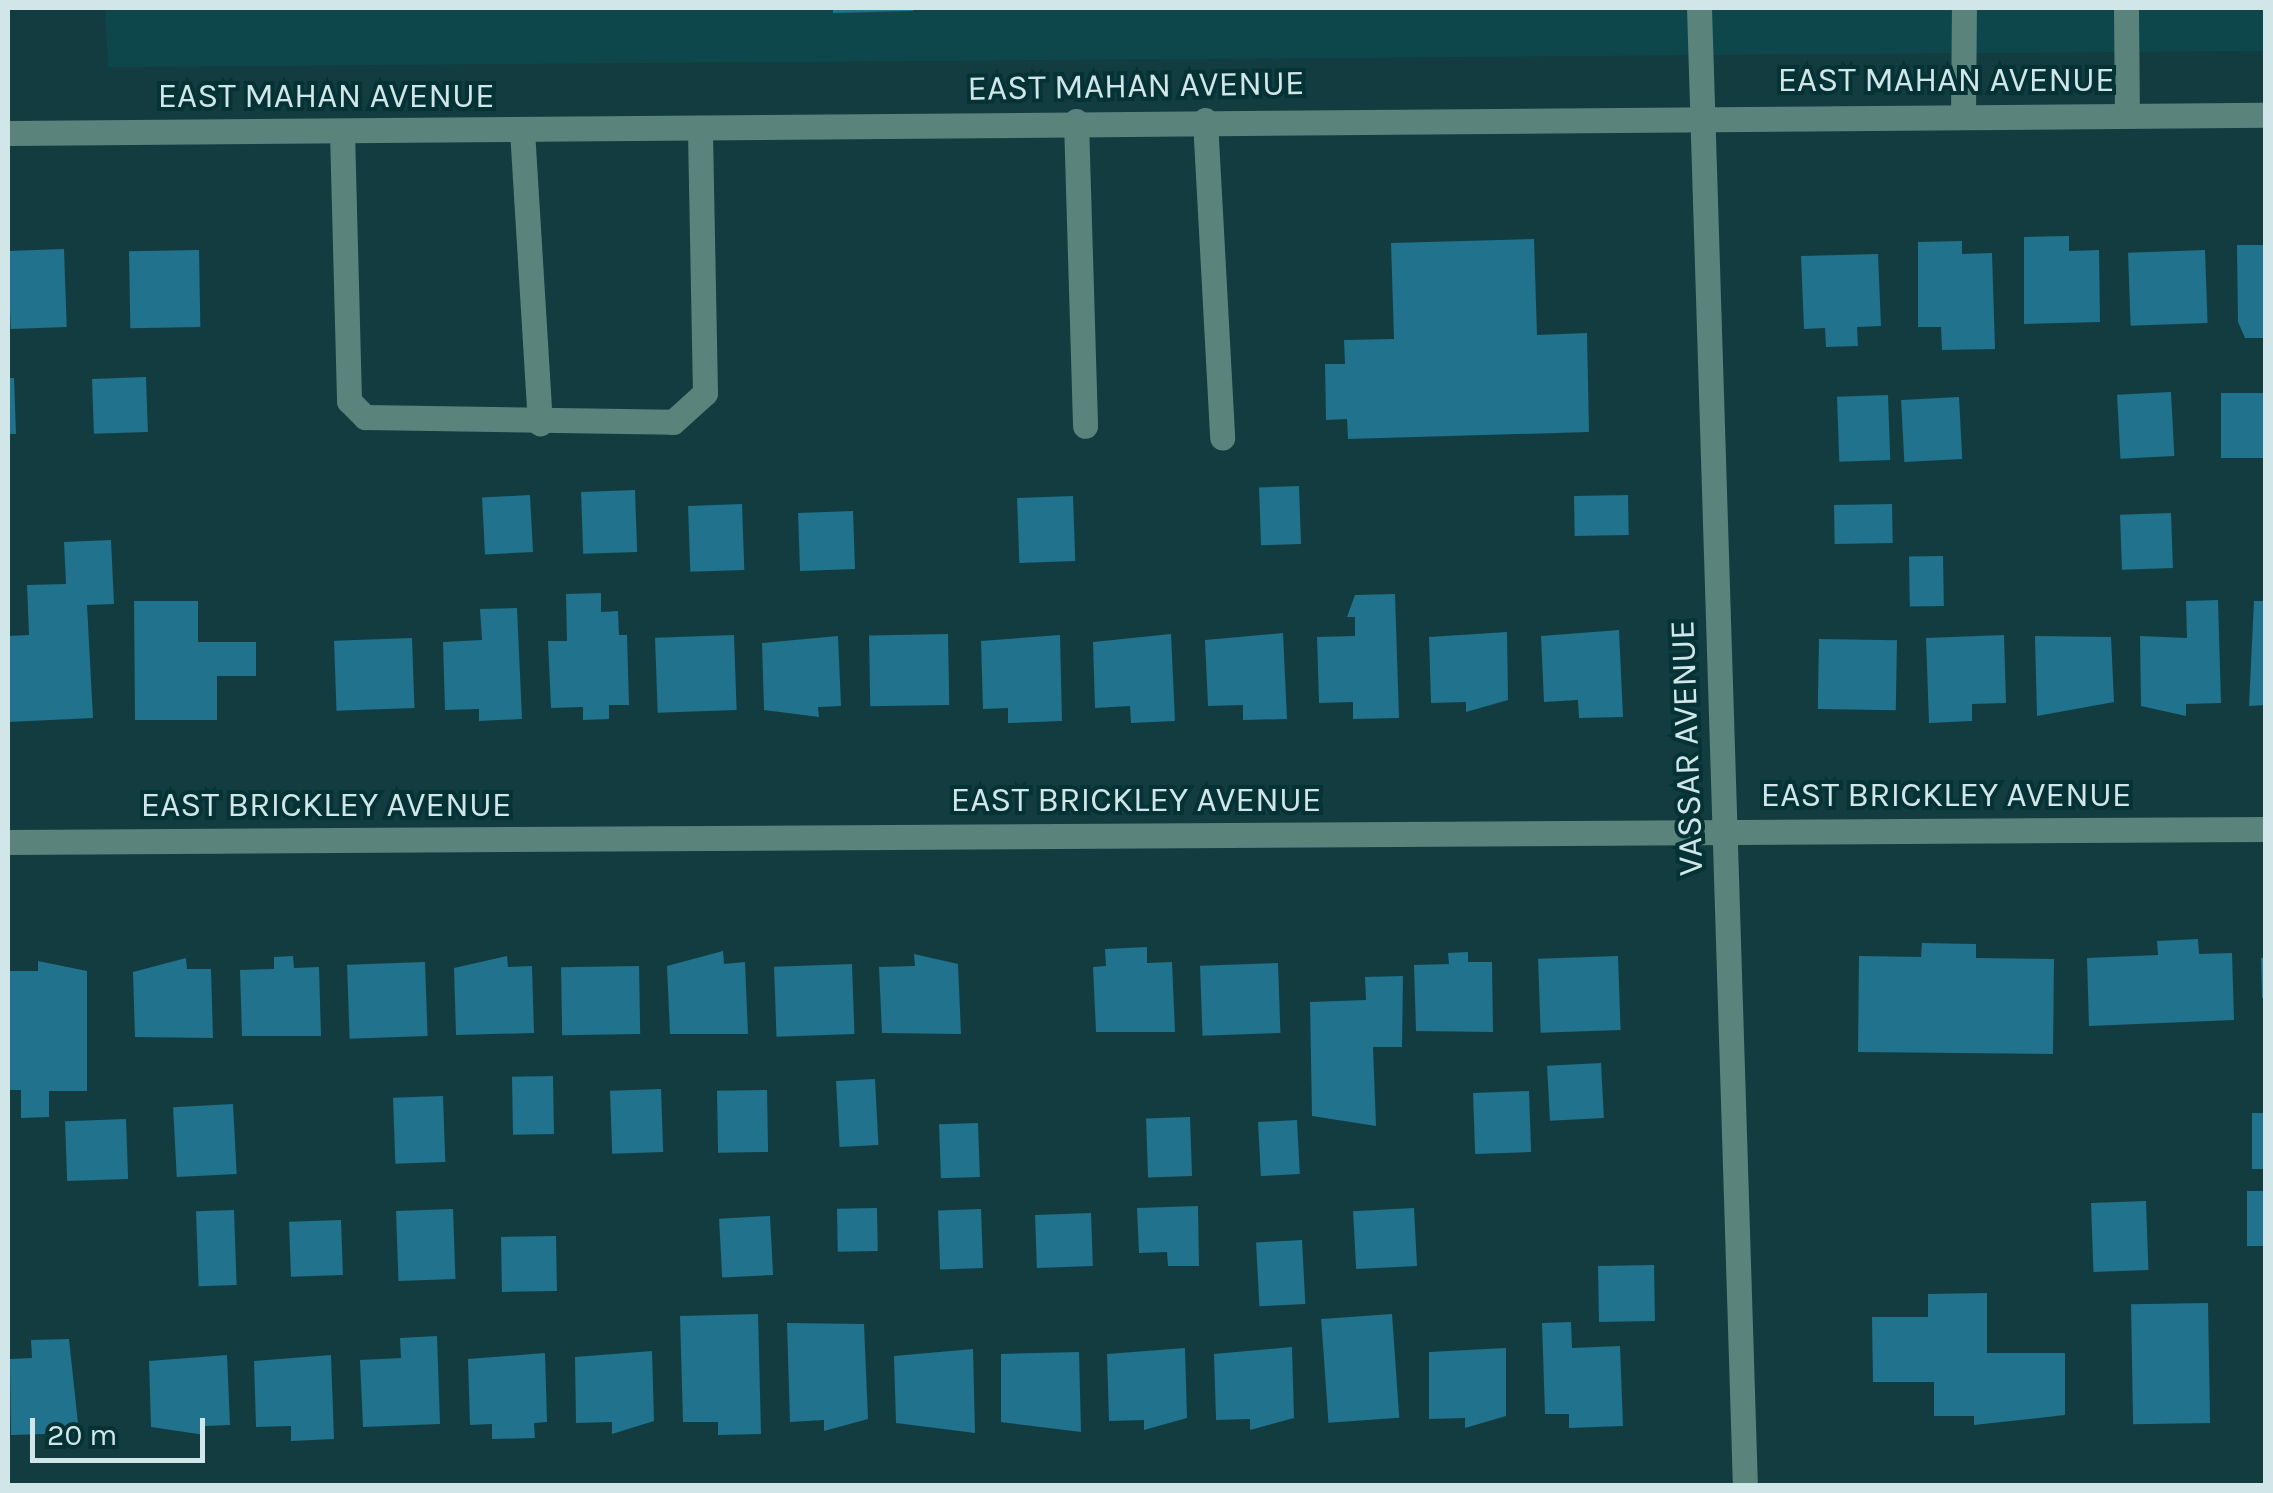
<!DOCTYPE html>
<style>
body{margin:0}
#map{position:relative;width:2273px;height:1493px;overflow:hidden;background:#123c40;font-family:Karla,sans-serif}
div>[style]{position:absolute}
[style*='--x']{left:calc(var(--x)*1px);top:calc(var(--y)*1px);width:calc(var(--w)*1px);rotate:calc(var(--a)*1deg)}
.built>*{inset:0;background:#0d474b}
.building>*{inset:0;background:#21728c;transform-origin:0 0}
.minor>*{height:25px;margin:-12.5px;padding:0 12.5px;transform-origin:12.5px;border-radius:12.5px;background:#59837b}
span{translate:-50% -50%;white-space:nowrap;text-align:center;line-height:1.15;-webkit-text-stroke:8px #053235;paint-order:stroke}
.street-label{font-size:35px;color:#d1e6e8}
.frame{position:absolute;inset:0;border:10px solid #d1e6e8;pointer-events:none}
.scale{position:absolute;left:30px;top:1418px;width:175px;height:45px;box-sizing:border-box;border:5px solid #d1e6e8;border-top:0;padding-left:12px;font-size:30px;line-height:35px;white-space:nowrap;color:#d1e6e8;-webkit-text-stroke:8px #053235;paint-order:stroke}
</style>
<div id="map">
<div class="built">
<div style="clip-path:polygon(105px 8px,2265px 8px,2266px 51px,108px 67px)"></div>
</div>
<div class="building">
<div style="clip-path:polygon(833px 8px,913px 8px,913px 11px,833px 13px)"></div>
<div style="clip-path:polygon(2069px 236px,2069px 251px,2099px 250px,2100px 322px,2024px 324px,2024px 237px)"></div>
<div style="clip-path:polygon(1534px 239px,1537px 335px,1587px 333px,1589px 432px,1348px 439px,1347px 419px,1326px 420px,1325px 364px,1345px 364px,1344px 340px,1394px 339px,1391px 243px)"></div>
<div style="clip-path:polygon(1962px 241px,1962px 254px,1992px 253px,1995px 349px,1942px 350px,1941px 327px,1918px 327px,1918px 242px)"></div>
<div style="clip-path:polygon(2237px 245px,2266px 245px,2266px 338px,2245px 338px,2238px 322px)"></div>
<div style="left:64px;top:249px;width:78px;height:56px;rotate:88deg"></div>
<div style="left:199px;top:250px;width:77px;height:70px;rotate:89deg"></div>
<div style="left:2205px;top:250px;width:73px;height:77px;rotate:88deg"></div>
<div style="clip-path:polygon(1878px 254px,1881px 326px,1857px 327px,1858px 346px,1826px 347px,1825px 328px,1804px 329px,1801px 256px)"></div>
<div style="left:146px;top:377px;width:55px;height:54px;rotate:88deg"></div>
<div style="clip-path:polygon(8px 378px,14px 378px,16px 434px,8px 434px)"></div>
<div style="left:2171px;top:392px;width:64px;height:54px;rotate:87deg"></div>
<div style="left:2221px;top:393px;width:45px;height:65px"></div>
<div style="left:1888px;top:395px;width:65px;height:51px;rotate:88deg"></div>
<div style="left:1959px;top:397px;width:62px;height:58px;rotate:87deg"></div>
<div style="left:1299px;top:486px;width:58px;height:40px;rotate:88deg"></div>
<div style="left:635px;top:490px;width:62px;height:54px;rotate:88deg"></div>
<div style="left:530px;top:495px;width:57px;height:48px;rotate:87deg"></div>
<div style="left:1628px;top:495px;width:40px;height:54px;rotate:89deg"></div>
<div style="left:1073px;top:496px;width:65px;height:56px;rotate:88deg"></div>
<div style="left:742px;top:504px;width:66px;height:54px;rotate:88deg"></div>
<div style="left:1892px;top:504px;width:39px;height:58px;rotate:89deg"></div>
<div style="left:853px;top:511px;width:58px;height:55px;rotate:88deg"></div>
<div style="left:2171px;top:513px;width:55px;height:51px;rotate:88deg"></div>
<div style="clip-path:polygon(111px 540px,114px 604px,87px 605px,93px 718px,8px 722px,8px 636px,29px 635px,27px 585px,66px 584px,64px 542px)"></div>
<div style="left:1943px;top:556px;width:50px;height:34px;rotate:89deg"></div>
<div style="clip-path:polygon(601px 593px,601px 612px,618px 611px,619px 635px,627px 635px,629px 705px,609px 705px,609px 719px,583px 720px,583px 707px,551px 708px,548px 641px,567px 641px,566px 594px)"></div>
<div style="clip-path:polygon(1395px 594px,1399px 718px,1353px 719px,1353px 702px,1319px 703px,1317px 637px,1355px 636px,1355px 617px,1347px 617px,1355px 595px)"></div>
<div style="clip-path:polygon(2218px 600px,2221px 703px,2186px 704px,2186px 716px,2141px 706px,2140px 636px,2187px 638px,2186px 601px)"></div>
<div style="clip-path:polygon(134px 601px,198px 601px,198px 642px,256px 642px,256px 676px,217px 676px,217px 720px,135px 720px)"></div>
<div style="clip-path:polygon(2254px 601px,2266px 601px,2266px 705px,2249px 706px)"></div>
<div style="clip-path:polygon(517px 608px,522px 719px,479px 721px,479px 709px,445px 710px,443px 642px,482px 640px,480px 609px)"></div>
<div style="clip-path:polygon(1619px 630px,1623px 717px,1579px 718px,1578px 700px,1544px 702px,1541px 636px)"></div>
<div style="clip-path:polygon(1507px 632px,1508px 700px,1466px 712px,1466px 702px,1431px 703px,1429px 637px)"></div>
<div style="clip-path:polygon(1283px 633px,1287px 719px,1243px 720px,1243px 705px,1208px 706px,1205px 640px)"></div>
<div style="left:948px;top:634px;width:71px;height:79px;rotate:89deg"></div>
<div style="clip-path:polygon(1171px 634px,1175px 721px,1131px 723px,1130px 706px,1095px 708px,1093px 642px)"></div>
<div style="left:734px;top:635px;width:75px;height:79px;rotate:88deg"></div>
<div style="clip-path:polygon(1060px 635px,1062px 721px,1008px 723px,1008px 708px,983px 709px,981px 641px)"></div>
<div style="clip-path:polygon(2004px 635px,2006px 703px,1972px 704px,1972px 721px,1929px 723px,1926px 638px)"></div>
<div style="clip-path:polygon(838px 636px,841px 706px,818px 707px,819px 717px,764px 710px,762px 643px)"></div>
<div style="clip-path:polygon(2035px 636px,2111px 637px,2114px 702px,2037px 716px)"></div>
<div style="left:412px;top:638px;width:70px;height:78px;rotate:88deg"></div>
<div style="left:1819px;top:639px;width:78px;height:70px;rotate:1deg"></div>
<div style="clip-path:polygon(2198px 939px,2199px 954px,2232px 953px,2234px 1020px,2089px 1026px,2087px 958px,2158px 955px,2157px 941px)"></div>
<div style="clip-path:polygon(1922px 943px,1976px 944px,1976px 958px,2054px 959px,2053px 1054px,1858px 1052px,1859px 956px,1921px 957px)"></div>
<div style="clip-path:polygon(1147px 947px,1147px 963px,1172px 962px,1175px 1032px,1096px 1032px,1093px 967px,1106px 966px,1105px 949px)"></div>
<div style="clip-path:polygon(723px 951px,724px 964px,745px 962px,748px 1034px,670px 1034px,667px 966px)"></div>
<div style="clip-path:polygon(1468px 952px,1468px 962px,1492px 962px,1493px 1032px,1416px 1031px,1414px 965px,1449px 964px,1448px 953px)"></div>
<div style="clip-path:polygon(914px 954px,958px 964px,961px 1034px,882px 1033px,879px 967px,915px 966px)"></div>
<div style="clip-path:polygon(293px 956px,294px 968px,319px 967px,321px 1036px,242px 1036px,240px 970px,274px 969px,274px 957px)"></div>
<div style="clip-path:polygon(507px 956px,508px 967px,532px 966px,534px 1033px,456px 1035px,454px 968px)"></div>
<div style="left:1618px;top:956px;width:74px;height:80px;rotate:88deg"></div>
<div style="clip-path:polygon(186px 958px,187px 969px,211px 969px,213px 1038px,135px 1037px,133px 972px)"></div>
<div style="clip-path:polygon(2261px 958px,2266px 958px,2266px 998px,2262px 998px)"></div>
<div style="clip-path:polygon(38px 961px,87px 971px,87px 1091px,49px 1091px,49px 1117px,21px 1118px,21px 1090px,8px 1090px,8px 971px,38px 971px)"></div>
<div style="left:425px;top:962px;width:74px;height:78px;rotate:88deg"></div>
<div style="left:1278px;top:963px;width:70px;height:78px;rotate:88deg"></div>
<div style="left:852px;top:964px;width:70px;height:78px;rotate:88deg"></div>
<div style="left:639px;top:966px;width:68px;height:78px;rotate:89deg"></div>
<div style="clip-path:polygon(1403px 976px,1402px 1047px,1373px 1047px,1376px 1126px,1312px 1116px,1310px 1002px,1366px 1000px,1365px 977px)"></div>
<div style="left:1601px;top:1063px;width:55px;height:54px;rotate:87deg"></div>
<div style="left:553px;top:1076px;width:58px;height:41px;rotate:89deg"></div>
<div style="left:875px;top:1079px;width:66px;height:39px;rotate:87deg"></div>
<div style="left:661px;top:1089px;width:63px;height:51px;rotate:88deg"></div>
<div style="left:767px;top:1090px;width:62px;height:50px;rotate:89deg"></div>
<div style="left:1529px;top:1091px;width:61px;height:56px;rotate:88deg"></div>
<div style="left:443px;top:1096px;width:66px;height:50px;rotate:88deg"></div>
<div style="left:233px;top:1104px;width:70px;height:60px;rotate:87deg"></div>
<div style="left:2252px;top:1113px;width:14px;height:56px"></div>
<div style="left:1190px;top:1117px;width:59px;height:44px;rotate:88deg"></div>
<div style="left:126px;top:1119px;width:60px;height:61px;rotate:88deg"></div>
<div style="left:1297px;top:1120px;width:54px;height:39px;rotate:87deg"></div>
<div style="left:978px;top:1123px;width:54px;height:39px;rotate:88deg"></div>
<div style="left:2247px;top:1191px;width:19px;height:55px"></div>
<div style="left:2146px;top:1201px;width:69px;height:55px;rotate:88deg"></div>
<div style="clip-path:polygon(1198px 1206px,1199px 1266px,1168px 1266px,1167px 1252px,1139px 1253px,1137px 1208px)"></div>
<div style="left:877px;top:1208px;width:43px;height:40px;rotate:89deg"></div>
<div style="left:1414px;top:1208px;width:58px;height:61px;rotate:87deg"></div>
<div style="left:453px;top:1209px;width:70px;height:57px;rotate:88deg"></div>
<div style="left:981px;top:1209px;width:59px;height:43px;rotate:88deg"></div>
<div style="left:234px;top:1210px;width:75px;height:38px;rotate:88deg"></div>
<div style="left:1091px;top:1213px;width:53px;height:56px;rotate:88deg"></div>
<div style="left:770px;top:1216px;width:59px;height:51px;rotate:87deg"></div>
<div style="left:341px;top:1220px;width:55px;height:52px;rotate:88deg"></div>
<div style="left:556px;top:1236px;width:55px;height:55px;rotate:89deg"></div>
<div style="left:1302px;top:1240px;width:64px;height:46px;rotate:87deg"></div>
<div style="left:1654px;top:1265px;width:56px;height:56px;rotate:89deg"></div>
<div style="clip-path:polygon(1987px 1293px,1987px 1353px,2065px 1353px,2065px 1415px,1974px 1425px,1974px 1416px,1934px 1416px,1934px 1382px,1873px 1382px,1872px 1317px,1928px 1317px,1928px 1294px)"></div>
<div style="left:2208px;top:1303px;width:120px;height:77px;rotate:89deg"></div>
<div style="clip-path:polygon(758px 1314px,761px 1434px,718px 1435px,718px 1422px,683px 1422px,680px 1316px)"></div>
<div style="left:1392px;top:1314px;width:104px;height:71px;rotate:86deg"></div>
<div style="clip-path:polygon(1571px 1322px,1572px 1348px,1620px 1346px,1623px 1426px,1569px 1428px,1569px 1414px,1545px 1414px,1542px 1323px)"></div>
<div style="clip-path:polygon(787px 1323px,864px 1324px,868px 1419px,824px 1431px,824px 1420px,790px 1422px)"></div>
<div style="clip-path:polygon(437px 1336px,440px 1424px,363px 1427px,360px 1360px,401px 1358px,400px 1338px)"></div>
<div style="clip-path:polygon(69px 1339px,79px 1433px,11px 1435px,10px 1359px,32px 1358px,31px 1340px)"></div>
<div style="clip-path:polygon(1292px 1347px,1294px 1418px,1250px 1430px,1250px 1419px,1216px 1420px,1214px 1354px)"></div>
<div style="clip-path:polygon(1185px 1348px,1187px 1418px,1144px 1430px,1144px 1420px,1109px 1421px,1107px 1354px)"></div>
<div style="clip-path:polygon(1506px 1348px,1506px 1416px,1465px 1428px,1465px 1418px,1429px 1419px,1429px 1352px)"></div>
<div style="clip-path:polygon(973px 1349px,975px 1433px,896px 1423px,894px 1356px)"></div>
<div style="clip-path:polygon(652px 1351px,654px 1421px,612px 1434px,612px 1422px,576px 1423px,575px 1357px)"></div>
<div style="clip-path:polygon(1079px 1352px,1081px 1432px,1001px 1422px,1001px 1354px)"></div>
<div style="clip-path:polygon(545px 1353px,547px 1422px,534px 1423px,535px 1438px,492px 1439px,492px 1424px,470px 1425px,468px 1359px)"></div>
<div style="clip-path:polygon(227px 1355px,230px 1425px,205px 1426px,205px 1435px,151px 1427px,149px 1361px)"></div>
<div style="clip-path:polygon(331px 1355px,334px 1439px,291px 1441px,291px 1426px,256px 1427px,254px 1361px)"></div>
</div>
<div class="minor">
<div style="--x:1699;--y:8;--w:1479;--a:88.22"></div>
<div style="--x:2126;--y:8;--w:106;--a:89.5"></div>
<div style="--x:1963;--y:116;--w:108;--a:-89.5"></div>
<div style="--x:1205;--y:120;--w:318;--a:86.9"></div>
<div style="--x:1076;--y:121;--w:305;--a:88.3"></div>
<div style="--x:522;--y:130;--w:294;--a:86.5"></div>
<div style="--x:342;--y:132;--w:269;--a:88.5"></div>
<div style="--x:349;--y:401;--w:23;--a:45"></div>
<div style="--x:365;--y:417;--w:308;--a:0.9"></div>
<div style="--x:673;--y:422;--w:43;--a:-42.2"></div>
<div style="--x:705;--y:393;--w:265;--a:-91.1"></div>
<div style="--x:8;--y:133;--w:2258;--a:-0.46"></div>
<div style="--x:8;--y:842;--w:2258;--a:-0.33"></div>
</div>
<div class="street-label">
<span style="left:1946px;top:80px">EAST MAHAN AVENUE</span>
<span style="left:1136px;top:86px;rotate:-1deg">EAST MAHAN AVENUE</span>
<span style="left:326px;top:96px">EAST MAHAN AVENUE</span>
<span style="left:1687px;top:748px;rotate:-92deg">VASSAR AVENUE</span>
<span style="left:1946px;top:795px">EAST BRICKLEY AVENUE</span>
<span style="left:1136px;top:800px">EAST BRICKLEY AVENUE</span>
<span style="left:326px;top:805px">EAST BRICKLEY AVENUE</span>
</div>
<div class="frame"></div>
<div class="scale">20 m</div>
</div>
